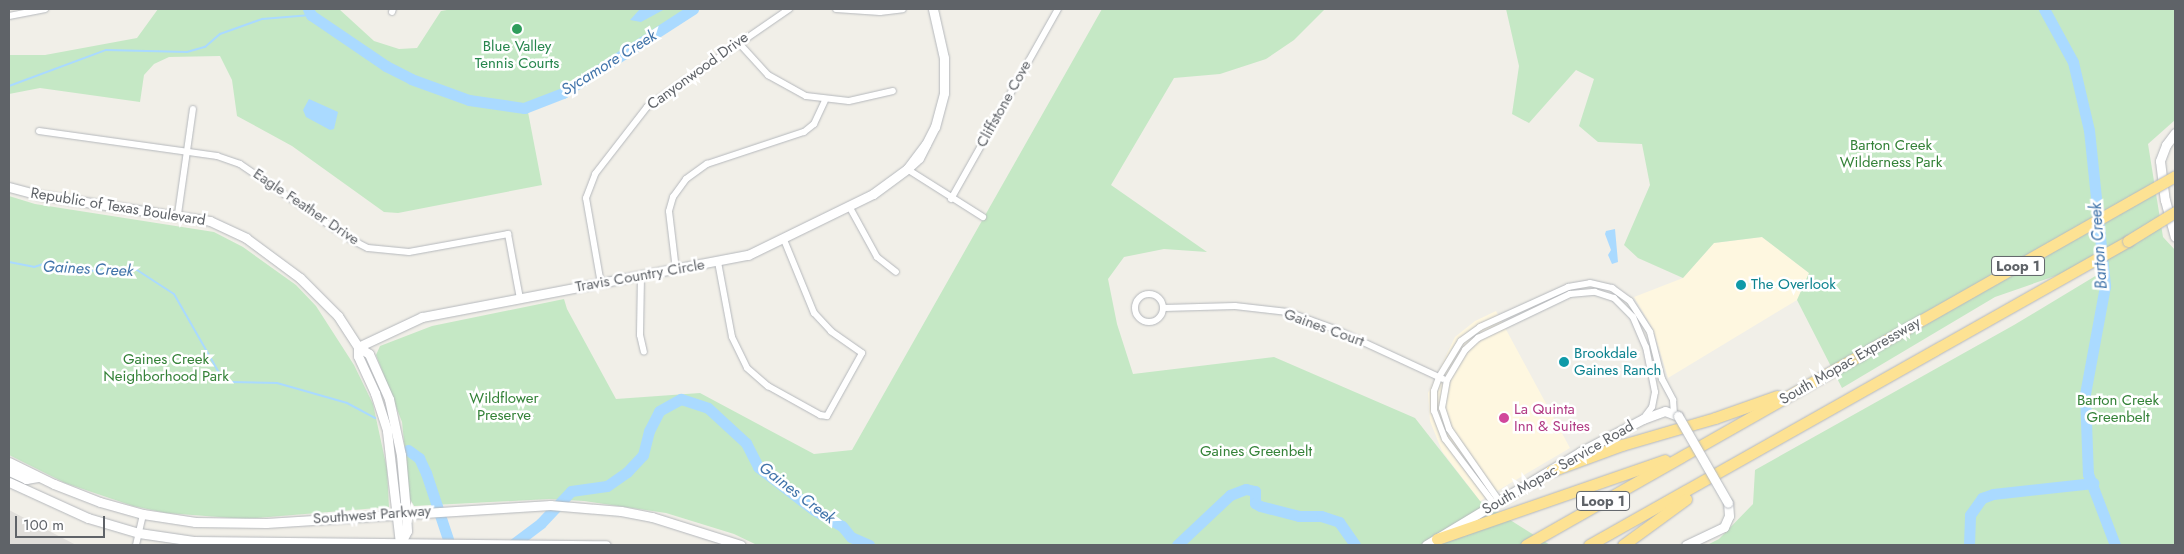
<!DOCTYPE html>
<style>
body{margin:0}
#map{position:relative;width:2184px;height:554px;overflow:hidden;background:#f1efe8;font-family:Jost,sans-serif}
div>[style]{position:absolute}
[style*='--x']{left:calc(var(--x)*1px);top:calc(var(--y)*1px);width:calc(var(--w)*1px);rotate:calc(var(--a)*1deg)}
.commercial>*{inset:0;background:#fef7e0}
.industrial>*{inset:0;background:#e0deda}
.green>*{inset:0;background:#c5e8c5}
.water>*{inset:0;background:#aadaff}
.stream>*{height:2px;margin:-1px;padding:0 1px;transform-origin:1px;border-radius:1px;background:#aadaff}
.river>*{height:11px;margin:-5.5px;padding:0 5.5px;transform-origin:5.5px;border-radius:5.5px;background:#aadaff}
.roads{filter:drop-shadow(0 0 1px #b5b8bc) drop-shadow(0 0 1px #b5b8bc)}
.street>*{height:6px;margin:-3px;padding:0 3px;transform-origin:3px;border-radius:3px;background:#fff}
.street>.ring{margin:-3px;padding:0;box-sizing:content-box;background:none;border:6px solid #fff;border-radius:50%}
.secondary>*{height:9px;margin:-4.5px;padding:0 4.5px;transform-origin:4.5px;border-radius:4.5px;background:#fff}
.highway>*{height:11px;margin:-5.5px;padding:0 5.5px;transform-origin:5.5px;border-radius:5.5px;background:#fde293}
.bridges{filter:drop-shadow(0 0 1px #b6babf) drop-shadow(0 0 1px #b6babf)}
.secondary-bridge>*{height:9px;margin:-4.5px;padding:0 4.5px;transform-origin:4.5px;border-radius:4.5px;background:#fff}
.highway-bridge>*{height:11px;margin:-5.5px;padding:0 5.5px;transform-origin:5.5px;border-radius:5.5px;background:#fde293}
.dots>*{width:14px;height:14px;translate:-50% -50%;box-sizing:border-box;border:2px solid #fff;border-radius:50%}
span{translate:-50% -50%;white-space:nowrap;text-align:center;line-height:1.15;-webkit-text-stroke:5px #fff;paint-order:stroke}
.shield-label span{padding:1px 4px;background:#fff;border:1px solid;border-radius:4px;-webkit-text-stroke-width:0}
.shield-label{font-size:14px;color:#5f6368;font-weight:700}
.leisure-label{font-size:15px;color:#27864d}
.street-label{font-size:15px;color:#5f6368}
.park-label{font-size:15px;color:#348238}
.culture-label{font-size:15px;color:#0d838f}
.left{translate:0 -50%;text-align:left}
.hotel-label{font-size:15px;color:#b23c85}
.water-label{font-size:16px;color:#4174aa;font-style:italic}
.frame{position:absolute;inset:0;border:10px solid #5f6368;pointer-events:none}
.scale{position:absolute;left:15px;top:516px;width:90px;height:22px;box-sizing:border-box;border:2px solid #5f6368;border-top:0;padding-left:6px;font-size:15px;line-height:18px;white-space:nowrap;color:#5f6368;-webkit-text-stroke:4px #fff;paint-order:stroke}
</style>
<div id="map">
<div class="commercial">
<div style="clip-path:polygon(1762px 237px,1809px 273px,1797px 300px,1668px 378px,1653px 329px,1634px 297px,1683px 278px,1714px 243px)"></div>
<div style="clip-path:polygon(1496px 311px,1570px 448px,1480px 501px,1442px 451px,1430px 421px,1428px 393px,1455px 337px,1475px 321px)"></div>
</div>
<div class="industrial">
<div style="clip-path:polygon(9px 510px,76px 545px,9px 545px)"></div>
</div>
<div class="green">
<div style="clip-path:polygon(158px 9px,339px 9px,374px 41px,399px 49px,417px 48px,441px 11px,453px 9px,698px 9px,574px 91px,528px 112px,542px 185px,398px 213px,384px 212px,292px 146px,237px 116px,232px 80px,220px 56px,169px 57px,154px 64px,144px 75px,140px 102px,40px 88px,9px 94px,9px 55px,45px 55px,137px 38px)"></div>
<div style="clip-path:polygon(1102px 9px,1325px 9px,1294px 40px,1266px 59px,1220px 74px,1174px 78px,1111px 185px,1207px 252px,1164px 249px,1124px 257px,1108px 279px,1117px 324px,1133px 374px,1274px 357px,1415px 418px,1480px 501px,1550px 545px,757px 545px,734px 534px,666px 513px,584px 501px,549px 499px,414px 506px,410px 499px,402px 422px,376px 355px,380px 346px,432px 326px,564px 299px,567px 309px,616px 399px,700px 393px,814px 454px,852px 450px)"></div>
<div style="clip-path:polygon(1506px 9px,2175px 9px,2175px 120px,2148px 144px,2163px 237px,2175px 250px,2175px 545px,1707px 545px,1719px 539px,1753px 504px,1755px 470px,2014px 325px,2107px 269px,2081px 267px,1995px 297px,1842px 388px,1797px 300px,1809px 273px,1762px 237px,1714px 243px,1683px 278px,1638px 258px,1624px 245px,1650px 185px,1642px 144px,1598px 142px,1579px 126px,1594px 79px,1576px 70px,1529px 123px,1512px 114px,1519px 66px)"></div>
<div style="clip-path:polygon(9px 196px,35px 204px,214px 232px,243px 247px,296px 285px,316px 306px,354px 365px,373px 404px,387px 469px,389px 507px,245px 519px,166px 513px,133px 506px,65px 483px,9px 455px)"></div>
</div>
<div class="water">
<div style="clip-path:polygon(640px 9px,665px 9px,641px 22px,630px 20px)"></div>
<div style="clip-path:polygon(309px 99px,338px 112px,334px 129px,330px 130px,306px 117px,303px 110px)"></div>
<div style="clip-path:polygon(1615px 229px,1618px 262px,1612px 264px,1608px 255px,1611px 250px,1605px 234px,1606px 231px)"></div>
</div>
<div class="stream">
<div style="--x:9;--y:86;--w:103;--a:-20.4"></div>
<div style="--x:106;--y:50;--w:81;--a:1.4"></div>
<div style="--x:187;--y:52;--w:19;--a:-16"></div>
<div style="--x:205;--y:47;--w:20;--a:-41"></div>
<div style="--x:220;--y:34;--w:45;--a:-19.7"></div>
<div style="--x:262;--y:19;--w:49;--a:-4.7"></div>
<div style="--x:9;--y:262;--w:25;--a:11"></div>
<div style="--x:34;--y:267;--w:10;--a:-17"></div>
<div style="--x:44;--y:264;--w:26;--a:16"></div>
<div style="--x:69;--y:271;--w:68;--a:-0.8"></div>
<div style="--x:137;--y:270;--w:44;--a:33"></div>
<div style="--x:174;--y:294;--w:95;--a:60.2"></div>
<div style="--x:221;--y:376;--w:12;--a:31"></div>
<div style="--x:231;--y:382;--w:46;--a:1.2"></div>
<div style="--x:277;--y:383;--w:73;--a:15.9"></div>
<div style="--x:347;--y:403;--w:32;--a:28"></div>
</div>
<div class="river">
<div style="--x:308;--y:9;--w:7;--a:63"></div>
<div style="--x:311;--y:15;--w:91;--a:34.2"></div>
<div style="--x:386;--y:66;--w:28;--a:27"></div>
<div style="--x:411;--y:79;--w:62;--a:19.9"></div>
<div style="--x:469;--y:100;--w:56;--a:8.3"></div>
<div style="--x:524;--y:108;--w:42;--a:-21"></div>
<div style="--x:563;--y:93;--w:155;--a:-32.9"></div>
<div style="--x:2044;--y:9;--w:60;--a:61.3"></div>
<div style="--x:2073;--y:62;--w:70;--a:76.8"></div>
<div style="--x:2089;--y:130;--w:157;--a:84.1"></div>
<div style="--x:2105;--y:286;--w:110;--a:100.5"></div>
<div style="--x:2085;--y:394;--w:80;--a:87.9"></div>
<div style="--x:2088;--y:474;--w:76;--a:69.2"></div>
<div style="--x:408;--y:450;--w:14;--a:36"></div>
<div style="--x:419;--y:458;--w:17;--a:65"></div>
<div style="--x:426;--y:473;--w:76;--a:71.6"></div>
<div style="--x:512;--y:545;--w:36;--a:-37"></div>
<div style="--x:541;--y:523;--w:44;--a:-46.8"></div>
<div style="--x:571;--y:491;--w:36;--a:-8"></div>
<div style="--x:607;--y:486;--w:24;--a:-35"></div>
<div style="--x:627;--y:472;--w:23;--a:-47"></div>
<div style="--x:643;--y:455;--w:25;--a:-76"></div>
<div style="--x:649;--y:431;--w:22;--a:-63"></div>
<div style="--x:659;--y:411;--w:25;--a:-29"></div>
<div style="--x:681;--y:399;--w:28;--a:18"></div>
<div style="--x:708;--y:408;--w:52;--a:42.6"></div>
<div style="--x:746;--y:443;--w:27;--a:63"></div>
<div style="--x:758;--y:467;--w:71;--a:37.5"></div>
<div style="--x:814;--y:510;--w:32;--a:30"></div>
<div style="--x:842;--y:526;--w:14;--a:51"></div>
<div style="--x:851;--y:537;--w:20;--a:24"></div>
<div style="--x:1177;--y:545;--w:73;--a:-43.3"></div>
<div style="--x:1230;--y:495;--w:17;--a:-21"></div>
<div style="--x:1246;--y:489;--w:9;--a:13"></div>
<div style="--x:1255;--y:491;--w:12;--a:90"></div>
<div style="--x:1255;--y:503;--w:6;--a:31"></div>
<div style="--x:1260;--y:506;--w:40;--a:14.4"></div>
<div style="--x:1299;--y:516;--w:22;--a:0"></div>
<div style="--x:1321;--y:516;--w:19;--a:18"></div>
<div style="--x:1339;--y:522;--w:28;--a:55"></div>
<div style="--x:1969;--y:545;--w:30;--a:-88"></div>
<div style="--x:1970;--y:515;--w:21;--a:-55"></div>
<div style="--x:1982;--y:498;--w:12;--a:-20"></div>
<div style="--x:1993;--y:494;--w:101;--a:-6.3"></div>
</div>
<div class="roads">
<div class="street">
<div style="--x:836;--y:9;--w:44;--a:3.9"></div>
<div style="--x:880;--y:12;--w:23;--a:-7"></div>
<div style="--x:392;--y:12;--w:3;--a:-72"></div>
<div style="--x:9;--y:16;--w:37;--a:-11"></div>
<div style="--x:738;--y:42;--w:45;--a:47.7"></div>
<div style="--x:768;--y:75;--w:43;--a:28.9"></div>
<div style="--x:806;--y:96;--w:43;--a:6.6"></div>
<div style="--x:849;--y:101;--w:45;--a:-12.8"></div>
<div style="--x:39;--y:131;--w:180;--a:8"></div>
<div style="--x:217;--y:156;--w:24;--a:19"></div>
<div style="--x:240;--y:164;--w:131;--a:34.4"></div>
<div style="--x:348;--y:238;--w:22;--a:27"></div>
<div style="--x:368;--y:248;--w:41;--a:5.6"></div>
<div style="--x:409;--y:252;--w:101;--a:-10.3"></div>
<div style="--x:508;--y:234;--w:66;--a:79.5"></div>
<div style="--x:907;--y:169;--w:90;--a:32.3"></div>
<div style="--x:951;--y:199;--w:218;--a:-60.6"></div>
<div style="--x:849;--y:206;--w:58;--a:61.2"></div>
<div style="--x:877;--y:257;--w:24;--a:38"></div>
<div style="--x:178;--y:214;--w:106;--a:-81.9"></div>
<div style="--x:718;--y:262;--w:76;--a:79.4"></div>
<div style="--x:732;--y:337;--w:34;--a:64"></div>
<div style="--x:747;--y:368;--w:28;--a:41"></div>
<div style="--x:768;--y:386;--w:60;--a:29.1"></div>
<div style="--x:820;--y:415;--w:7;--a:8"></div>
<div style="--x:827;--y:416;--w:72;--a:-60.9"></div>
<div style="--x:862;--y:353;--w:38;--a:-145"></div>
<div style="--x:831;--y:331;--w:25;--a:-133"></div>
<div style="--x:814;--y:313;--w:79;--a:-112.3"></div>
<div style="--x:676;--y:270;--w:59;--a:-96.8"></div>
<div style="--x:669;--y:211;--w:15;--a:-74"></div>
<div style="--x:673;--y:197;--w:22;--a:-54"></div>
<div style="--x:686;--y:179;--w:26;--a:-36"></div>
<div style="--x:707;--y:164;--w:102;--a:-18.3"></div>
<div style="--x:804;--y:132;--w:13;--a:-39"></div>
<div style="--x:814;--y:124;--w:26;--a:-65"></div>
<div style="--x:641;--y:276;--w:59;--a:91"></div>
<div style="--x:640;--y:335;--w:17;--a:77"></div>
<div style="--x:601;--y:284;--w:87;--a:-99.9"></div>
<div style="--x:586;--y:198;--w:26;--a:-69"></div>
<div style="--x:595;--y:174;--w:85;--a:-52.2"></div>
<div style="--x:647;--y:107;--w:173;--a:-34.6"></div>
<div class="ring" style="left:1135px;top:294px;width:22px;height:22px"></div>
<div style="--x:1164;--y:308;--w:71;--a:-1.6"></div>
<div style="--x:1235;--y:306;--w:53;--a:6.5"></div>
<div style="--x:1288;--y:312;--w:50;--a:19.9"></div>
<div style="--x:1335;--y:329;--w:119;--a:24.8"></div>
<div style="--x:1500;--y:502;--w:89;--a:-124.9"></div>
<div style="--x:1449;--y:429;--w:22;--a:-108"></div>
<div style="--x:1442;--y:408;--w:28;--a:-80"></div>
<div style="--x:1447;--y:380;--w:35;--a:-59"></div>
<div style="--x:1465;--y:350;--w:18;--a:-43"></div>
<div style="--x:1478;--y:338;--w:102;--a:-25.6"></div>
<div style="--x:1570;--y:294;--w:25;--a:-5"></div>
<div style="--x:1595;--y:292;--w:20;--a:18"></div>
<div style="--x:1614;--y:298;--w:27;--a:45"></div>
<div style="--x:1633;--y:317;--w:33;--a:67"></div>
<div style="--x:1646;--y:347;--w:46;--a:78.7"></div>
<div style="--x:1655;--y:392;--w:15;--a:101"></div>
<div style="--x:1652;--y:407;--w:15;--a:127"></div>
<div style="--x:1495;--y:505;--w:83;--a:-127.1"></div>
<div style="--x:1445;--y:439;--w:30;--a:-111"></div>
<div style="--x:1434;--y:411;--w:20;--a:-90"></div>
<div style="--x:1434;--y:391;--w:15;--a:-70"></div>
<div style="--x:1439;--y:377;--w:42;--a:-58.6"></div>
<div style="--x:1461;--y:341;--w:24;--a:-36"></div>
<div style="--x:1480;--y:327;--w:97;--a:-24.4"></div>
<div style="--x:1568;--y:287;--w:22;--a:-10"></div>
<div style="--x:1590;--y:283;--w:23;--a:13"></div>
<div style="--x:1612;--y:288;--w:22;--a:36"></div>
<div style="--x:1630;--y:301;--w:37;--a:57"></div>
<div style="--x:1650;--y:332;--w:49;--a:75.7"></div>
<div style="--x:1662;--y:379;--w:24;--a:62"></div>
<div style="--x:1673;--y:400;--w:13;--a:86"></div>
<div style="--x:136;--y:545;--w:32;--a:-77"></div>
</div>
<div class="secondary">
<div style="--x:2175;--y:133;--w:15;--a:127"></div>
<div style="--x:2166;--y:145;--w:17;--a:111"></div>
<div style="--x:2160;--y:161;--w:39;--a:83"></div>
<div style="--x:2165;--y:200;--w:38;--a:75"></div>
<div style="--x:926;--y:144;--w:31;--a:127"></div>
<div style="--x:907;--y:169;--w:16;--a:-43"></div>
<div style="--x:919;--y:158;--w:35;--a:-63"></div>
<div style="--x:935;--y:127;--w:35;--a:-75"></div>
<div style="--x:944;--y:93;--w:35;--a:-90"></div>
<div style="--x:944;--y:58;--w:50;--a:-102.7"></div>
<div style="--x:9;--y:187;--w:31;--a:15"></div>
<div style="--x:39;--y:195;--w:173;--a:8.6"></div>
<div style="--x:210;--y:221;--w:40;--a:25"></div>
<div style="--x:246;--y:238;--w:67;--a:36.5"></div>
<div style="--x:300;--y:278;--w:54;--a:45"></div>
<div style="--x:338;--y:316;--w:37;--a:57"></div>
<div style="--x:358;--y:347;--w:13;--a:32"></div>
<div style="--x:369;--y:354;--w:49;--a:66"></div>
<div style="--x:389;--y:399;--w:57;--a:77.9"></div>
<div style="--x:401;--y:455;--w:57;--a:85"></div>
<div style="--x:406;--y:512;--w:19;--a:87"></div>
<div style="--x:407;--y:531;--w:15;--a:118"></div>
<div style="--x:358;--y:347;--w:71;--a:-25.1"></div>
<div style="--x:422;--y:317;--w:332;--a:-10.8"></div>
<div style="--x:748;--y:255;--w:139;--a:-26"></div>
<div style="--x:873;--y:194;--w:42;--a:-36.3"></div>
<div style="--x:358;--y:347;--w:9;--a:90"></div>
<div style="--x:358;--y:356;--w:41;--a:65.3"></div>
<div style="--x:375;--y:393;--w:40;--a:72"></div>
<div style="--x:387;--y:431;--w:114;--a:83.4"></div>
<div style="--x:9;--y:462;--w:50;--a:26.1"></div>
<div style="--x:54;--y:484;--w:49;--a:21.4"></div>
<div style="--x:100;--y:502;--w:45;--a:15.6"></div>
<div style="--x:143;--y:514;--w:53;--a:8.7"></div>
<div style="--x:195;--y:522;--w:71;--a:0.8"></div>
<div style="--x:266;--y:523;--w:285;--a:-3.6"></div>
<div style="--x:550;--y:505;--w:71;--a:4.8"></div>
<div style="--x:621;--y:511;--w:32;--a:11"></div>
<div style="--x:652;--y:517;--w:93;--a:17.5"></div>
<div style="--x:9;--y:471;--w:19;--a:25"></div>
<div style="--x:26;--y:479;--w:12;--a:-9"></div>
<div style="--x:9;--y:482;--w:87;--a:24.5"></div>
<div style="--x:88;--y:518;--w:53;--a:16.4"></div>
<div style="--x:139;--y:533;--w:55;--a:8.4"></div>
<div style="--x:193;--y:541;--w:413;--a:0.6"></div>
<div style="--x:1426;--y:545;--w:180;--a:-31.1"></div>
<div style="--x:1580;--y:452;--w:71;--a:-27.6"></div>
<div style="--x:1643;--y:419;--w:23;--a:-20"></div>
<div style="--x:1665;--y:411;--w:14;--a:21"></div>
<div style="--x:1686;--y:545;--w:42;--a:-25.3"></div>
<div style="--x:1724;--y:527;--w:12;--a:-66"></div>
<div style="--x:1729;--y:516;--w:13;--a:-94"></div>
</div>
<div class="highway">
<div style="--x:1551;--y:471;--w:76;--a:-20.1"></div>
<div style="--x:1622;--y:445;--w:97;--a:-16.2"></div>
<div style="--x:1715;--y:418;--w:66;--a:-19.5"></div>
<div style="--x:1437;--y:539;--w:241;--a:-19.1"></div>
<div style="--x:1526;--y:545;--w:384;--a:-29.6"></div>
<div style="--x:1589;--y:545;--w:619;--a:-29.42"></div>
<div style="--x:1623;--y:545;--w:78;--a:-36.1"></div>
</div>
</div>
<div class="bridges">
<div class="secondary-bridge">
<div style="--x:1678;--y:416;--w:100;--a:60.1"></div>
</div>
<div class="highway-bridge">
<div style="--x:2128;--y:241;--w:55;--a:-31.7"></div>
<div style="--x:1860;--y:355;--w:362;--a:-29.6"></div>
</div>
</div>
<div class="dots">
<div style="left:517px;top:29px;background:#2e9e5b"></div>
<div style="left:1741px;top:285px;background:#0f9aa8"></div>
<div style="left:1564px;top:362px;background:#0f9aa8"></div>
<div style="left:1504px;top:418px;background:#d1479c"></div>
</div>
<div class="shield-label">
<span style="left:2018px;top:266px">Loop 1</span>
<span style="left:1603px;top:501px">Loop 1</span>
</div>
<div class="leisure-label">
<span style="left:517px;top:55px">Blue Valley<br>Tennis Courts</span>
</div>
<div class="street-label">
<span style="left:698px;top:71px;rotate:-36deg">Canyonwood Drive</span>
<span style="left:1004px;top:104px;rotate:-61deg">Cliffstone Cove</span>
<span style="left:118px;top:207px;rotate:9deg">Republic of Texas Boulevard</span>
<span style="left:306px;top:207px;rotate:34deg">Eagle Feather Drive</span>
<span style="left:640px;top:276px;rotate:-10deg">Travis Country Circle</span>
<span style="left:1324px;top:328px;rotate:20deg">Gaines Court</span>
<span style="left:1850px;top:361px;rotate:-30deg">South Mopac Expressway</span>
<span style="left:1558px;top:468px;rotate:-30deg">South Mopac Service Road</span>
<span style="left:372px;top:515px;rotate:-4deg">Southwest Parkway</span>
</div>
<div class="park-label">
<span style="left:1891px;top:154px">Barton Creek<br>Wilderness Park</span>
<span style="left:166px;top:368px">Gaines Creek<br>Neighborhood Park</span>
<span style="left:504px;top:407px">Wildflower<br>Preserve</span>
<span style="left:2118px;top:409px">Barton Creek<br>Greenbelt</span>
<span style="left:1256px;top:452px">Gaines Greenbelt</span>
</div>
<div class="culture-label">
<span class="left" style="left:1751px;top:285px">The Overlook</span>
<span class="left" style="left:1574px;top:362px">Brookdale<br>Gaines Ranch</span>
</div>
<div class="hotel-label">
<span class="left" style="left:1514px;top:418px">La Quinta<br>Inn &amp; Suites</span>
</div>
<div class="water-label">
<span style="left:609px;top:63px;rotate:-32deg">Sycamore Creek</span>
<span style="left:2099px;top:246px;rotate:-94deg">Barton Creek</span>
<span style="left:88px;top:269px;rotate:3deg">Gaines Creek</span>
<span style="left:797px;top:493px;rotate:37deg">Gaines Creek</span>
</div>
<div class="frame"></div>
<div class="scale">100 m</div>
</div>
